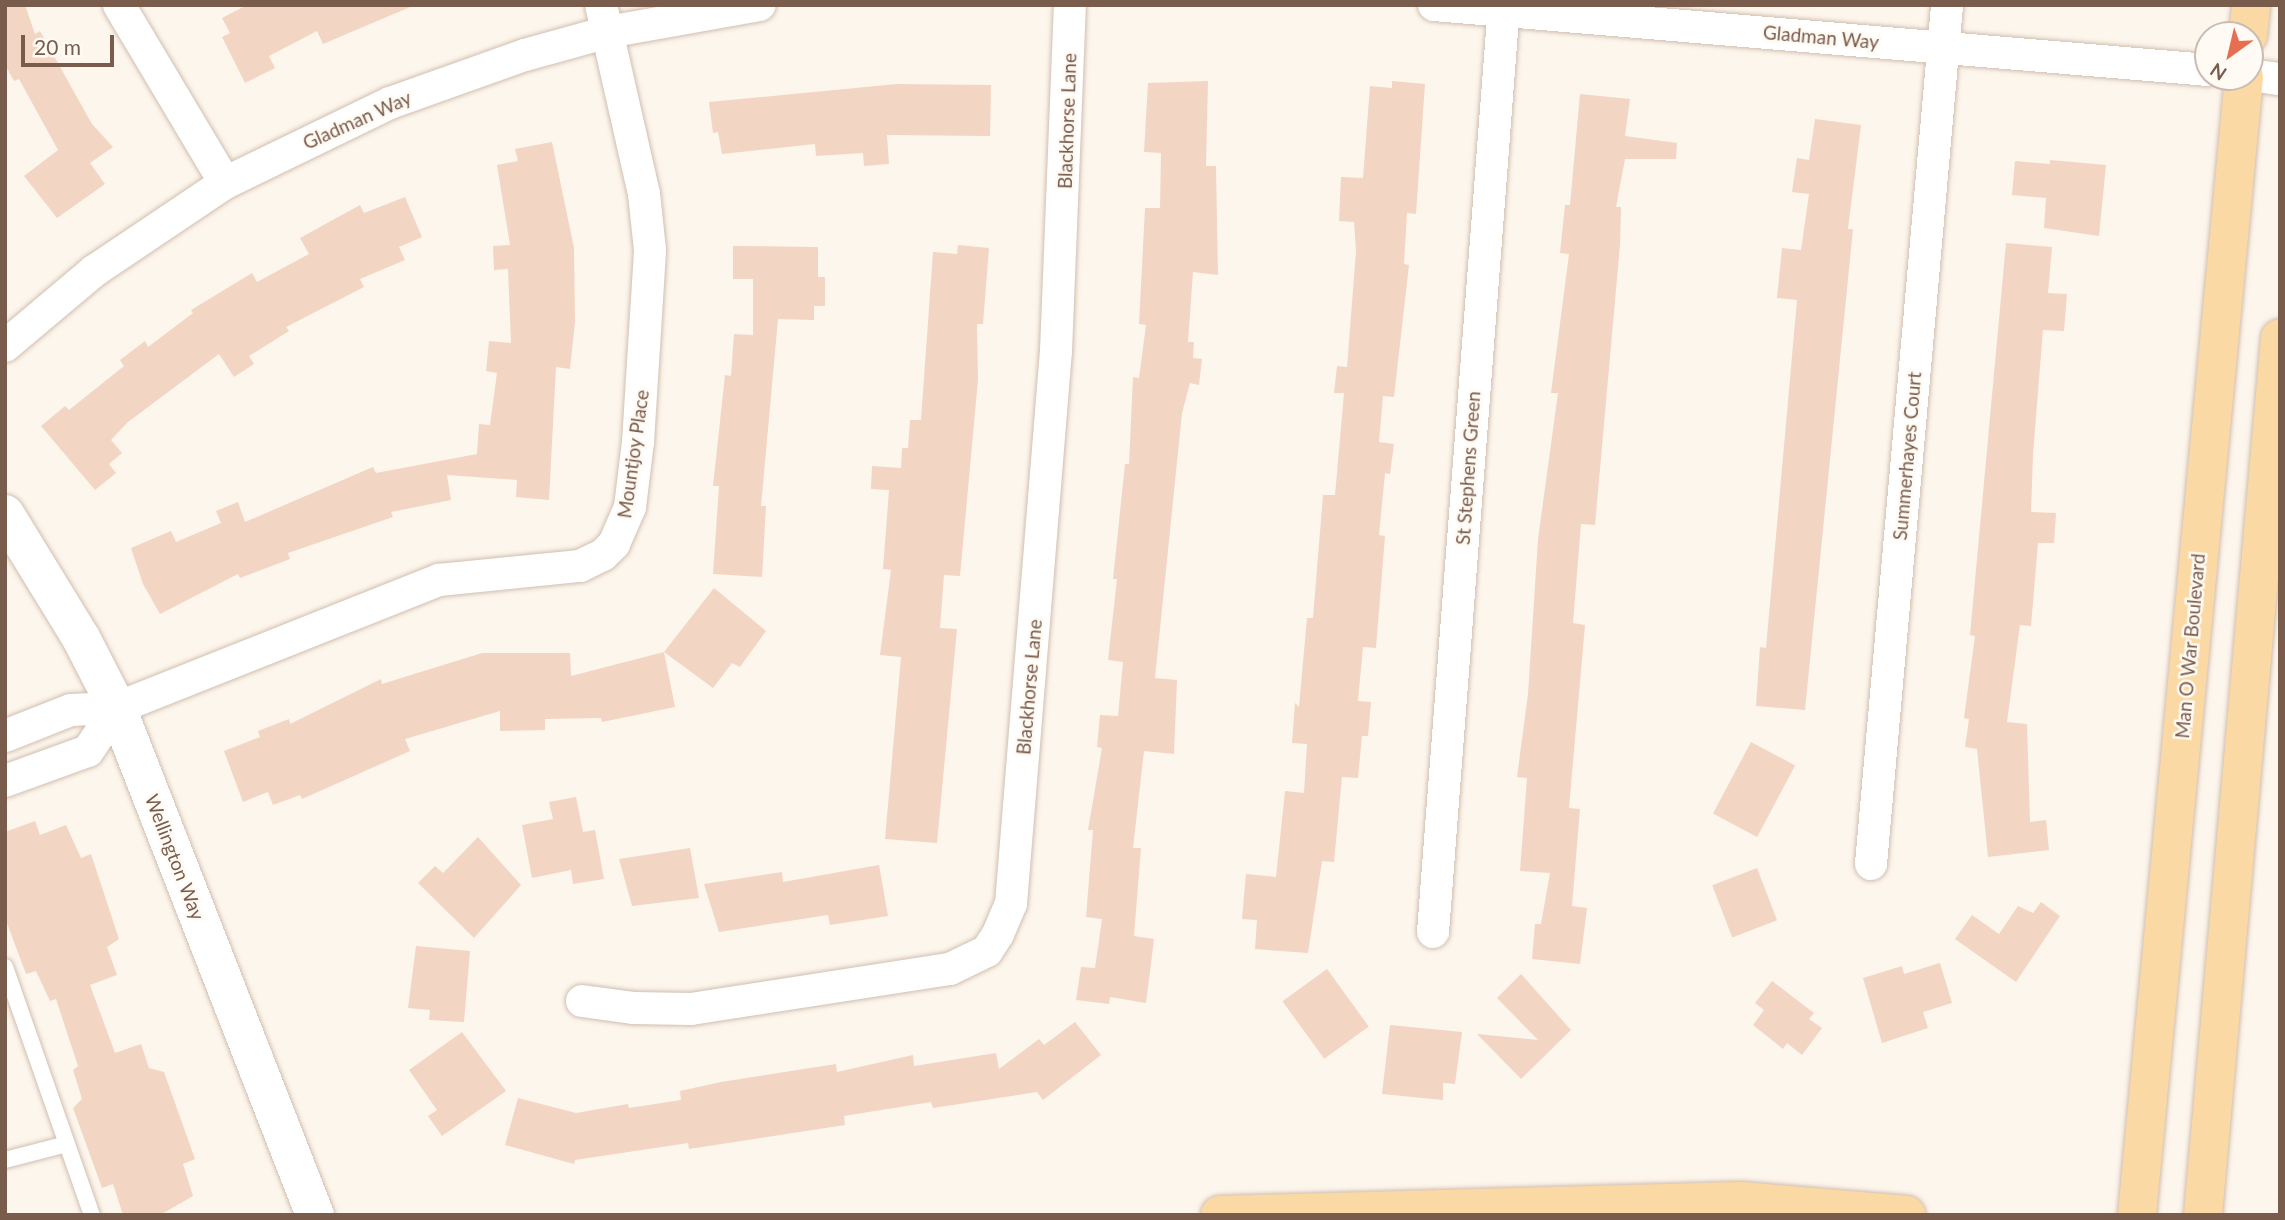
<!DOCTYPE html>
<style>
body{margin:0}
#map{position:relative;width:2285px;height:1220px;overflow:hidden;background:#fdf6ec;font-family:Lato,sans-serif}
div>[style]{position:absolute}
[style*='--x']{left:calc(var(--x)*1px);top:calc(var(--y)*1px);width:calc(var(--w)*1px);rotate:calc(var(--a)*1deg)}
.building>*{inset:0;background:#f3d5c3;transform-origin:0 0}
.roads{filter:drop-shadow(0 0 2px #d1beb0) drop-shadow(0 0 2px #d1beb0)}
.service>*{height:16px;margin:-8px;padding:0 8px;transform-origin:8px;border-radius:8px;background:#fff}
.minor>*{height:32px;margin:-16px;padding:0 16px;transform-origin:16px;border-radius:16px;background:#fff}
.tertiary>*{height:38px;margin:-19px;padding:0 19px;transform-origin:19px;border-radius:19px;background:#fff}
.primary>*{height:38px;margin:-19px;padding:0 19px;transform-origin:19px;border-radius:19px;background:#fbd9a5}
span{translate:-50% -50%;white-space:nowrap;text-align:center;line-height:1.15;-webkit-text-stroke:5px #fffaf3;paint-order:stroke}
.street-label{font-size:19px;color:#7a5c4d}
.frame{position:absolute;inset:0;border:7px solid #7a5c4d;pointer-events:none}
.north{position:absolute;left:2194px;top:21px;width:70px;height:70px;box-sizing:border-box;background:#fffaf3;border:2px solid #cabbb1;border-radius:50%;rotate:214deg;font-size:19px;font-weight:700;line-height:28px;text-align:center;color:#7a5c4d}
.north::after{content:'';display:block;margin:auto;width:24px;height:32px;background:#e76f51;clip-path:polygon(50% 0,100% 100%,50% 72%,0 100%)}
.scale{position:absolute;left:21px;top:35px;width:93px;height:32px;box-sizing:border-box;border:4px solid #7a5c4d;border-top:0;padding-left:9px;font-size:21px;line-height:24px;white-space:nowrap;color:#7a5c4d;-webkit-text-stroke:5px #fffaf3;paint-order:stroke}
</style>
<div id="map">
<div class="building">
<div style="clip-path:polygon(5px 5px,25px 5px,35px 34px,40px 31px,92px 124px,113px 147px,90px 163px,105px 184px,57px 218px,24px 176px,58px 150px,19px 79px,14px 81px,5px 65px)"></div>
<div style="clip-path:polygon(247px 5px,415px 5px,323px 44px,317px 31px,269px 56px,275px 68px,245px 83px,222px 37px,230px 33px,222px 18px)"></div>
<div style="clip-path:polygon(1208px 81px,1206px 166px,1216px 166px,1218px 275px,1193px 272px,1188px 342px,1194px 342px,1193px 358px,1202px 359px,1199px 385px,1190px 383px,1182px 413px,1155px 678px,1177px 680px,1174px 754px,1144px 751px,1133px 848px,1141px 848px,1134px 936px,1154px 939px,1146px 1003px,1110px 997px,1109px 1004px,1076px 1000px,1081px 967px,1095px 968px,1102px 919px,1086px 917px,1093px 830px,1088px 830px,1102px 748px,1097px 747px,1100px 715px,1118px 716px,1123px 662px,1108px 660px,1117px 579px,1113px 579px,1125px 464px,1129px 464px,1133px 377px,1139px 378px,1146px 325px,1139px 324px,1145px 208px,1160px 208px,1161px 153px,1144px 152px,1148px 83px)"></div>
<div style="clip-path:polygon(1392px 81px,1425px 84px,1416px 214px,1407px 213px,1404px 264px,1409px 265px,1394px 397px,1383px 396px,1379px 442px,1394px 444px,1390px 474px,1385px 473px,1379px 535px,1385px 536px,1376px 648px,1363px 647px,1358px 701px,1371px 702px,1368px 736px,1362px 736px,1358px 778px,1342px 777px,1334px 862px,1322px 861px,1308px 953px,1255px 949px,1257px 920px,1242px 919px,1246px 874px,1276px 877px,1285px 791px,1304px 793px,1307px 744px,1292px 743px,1295px 703px,1299px 707px,1307px 618px,1313px 618px,1323px 495px,1335px 495px,1344px 393px,1334px 393px,1337px 366px,1347px 367px,1356px 251px,1354px 222px,1339px 221px,1341px 177px,1363px 178px,1370px 86px,1392px 88px)"></div>
<div style="clip-path:polygon(897px 84px,991px 85px,990px 136px,887px 135px,889px 164px,864px 166px,863px 153px,816px 156px,815px 144px,722px 154px,718px 132px,713px 133px,709px 102px)"></div>
<div style="clip-path:polygon(1580px 94px,1630px 99px,1625px 136px,1677px 143px,1676px 159px,1625px 159px,1616px 207px,1621px 207px,1620px 245px,1595px 525px,1581px 524px,1573px 623px,1585px 625px,1569px 808px,1580px 809px,1572px 906px,1587px 908px,1580px 964px,1532px 959px,1535px 924px,1541px 924px,1550px 873px,1520px 871px,1527px 778px,1517px 777px,1528px 694px,1538px 539px,1558px 393px,1551px 393px,1569px 254px,1560px 253px,1565px 205px,1570px 205px)"></div>
<div style="clip-path:polygon(1815px 119px,1861px 125px,1848px 229px,1853px 229px,1805px 710px,1756px 706px,1760px 647px,1766px 648px,1797px 300px,1777px 298px,1782px 248px,1801px 250px,1809px 194px,1792px 192px,1797px 158px,1809px 160px)"></div>
<div style="clip-path:polygon(552px 142px,574px 248px,575px 322px,570px 369px,556px 367px,549px 500px,516px 497px,517px 480px,447px 475px,451px 500px,391px 512px,393px 517px,288px 553px,290px 559px,240px 578px,238px 574px,160px 614px,143px 584px,131px 548px,171px 531px,176px 542px,221px 523px,216px 511px,238px 502px,245px 522px,373px 467px,376px 473px,477px 454px,479px 424px,490px 425px,497px 373px,486px 371px,489px 341px,511px 343px,508px 269px,494px 270px,493px 246px,510px 245px,497px 165px,518px 161px,515px 149px)"></div>
<div style="clip-path:polygon(2050px 160px,2106px 165px,2099px 236px,2044px 228px,2046px 198px,2012px 195px,2015px 161px,2050px 164px)"></div>
<div style="clip-path:polygon(405px 197px,422px 237px,399px 247px,405px 260px,360px 279px,364px 287px,286px 327px,289px 331px,249px 356px,254px 364px,234px 377px,219px 354px,128px 422px,111px 440px,122px 453px,109px 464px,116px 473px,95px 490px,41px 426px,65px 406px,69px 410px,124px 366px,120px 360px,145px 341px,148px 347px,193px 313px,191px 310px,252px 273px,257px 282px,309px 254px,300px 238px,360px 205px,364px 213px)"></div>
<div style="clip-path:polygon(2006px 243px,2052px 247px,2048px 293px,2067px 294px,2064px 331px,2043px 330px,2033px 454px,2031px 512px,2056px 513px,2054px 543px,2038px 543px,2031px 626px,2020px 625px,2007px 722px,2027px 724px,2030px 822px,2046px 820px,2049px 850px,1988px 857px,1977px 749px,1965px 747px,1969px 719px,1964px 718px,1975px 636px,1970px 635px)"></div>
<div style="clip-path:polygon(958px 245px,989px 248px,983px 324px,977px 324px,978px 380px,960px 576px,944px 575px,940px 628px,957px 629px,937px 843px,885px 839px,901px 657px,880px 655px,891px 570px,883px 569px,889px 490px,871px 489px,872px 466px,901px 468px,902px 448px,908px 448px,910px 420px,921px 420px,933px 252px,957px 254px)"></div>
<div style="clip-path:polygon(733px 246px,818px 247px,818px 277px,825px 277px,825px 306px,814px 306px,814px 320px,778px 319px,761px 506px,766px 506px,762px 577px,713px 574px,719px 486px,713px 486px,725px 375px,731px 376px,734px 334px,753px 335px,753px 279px,733px 279px)"></div>
<div style="clip-path:polygon(714px 588px,766px 631px,740px 667px,732px 663px,713px 688px,664px 652px)"></div>
<div style="clip-path:polygon(664px 652px,675px 707px,602px 722px,601px 718px,545px 719px,545px 730px,500px 731px,500px 711px,405px 739px,410px 751px,302px 799px,300px 795px,273px 805px,268px 792px,243px 802px,224px 751px,260px 737px,258px 731px,289px 719px,290px 724px,381px 679px,382px 684px,482px 653px,570px 653px,571px 676px)"></div>
<div style="left:1751px;top:742px;width:50px;height:81px;rotate:28deg"></div>
<div style="clip-path:polygon(576px 797px,583px 832px,595px 830px,604px 879px,573px 884px,571px 870px,532px 878px,522px 825px,553px 819px,549px 802px)"></div>
<div style="clip-path:polygon(35px 821px,40px 835px,66px 825px,81px 858px,91px 854px,119px 939px,107px 947px,117px 975px,90px 985px,115px 1053px,141px 1044px,149px 1068px,164px 1072px,195px 1159px,183px 1164px,193px 1196px,160px 1215px,123px 1215px,113px 1184px,102px 1188px,73px 1108px,82px 1099px,73px 1070px,78px 1066px,56px 999px,50px 1001px,36px 971px,26px 974px,5px 918px,5px 832px)"></div>
<div style="clip-path:polygon(478px 837px,521px 885px,474px 938px,418px 883px,435px 866px,443px 873px)"></div>
<div style="clip-path:polygon(690px 848px,699px 898px,632px 906px,619px 859px)"></div>
<div style="clip-path:polygon(879px 865px,888px 916px,830px 925px,828px 915px,719px 932px,704px 884px,782px 872px,783px 882px)"></div>
<div style="left:1757px;top:868px;width:56px;height:48px;rotate:69deg"></div>
<div style="clip-path:polygon(2041px 902px,2060px 916px,2016px 982px,1955px 939px,1972px 915px,1999px 934px,2018px 906px,2033px 913px)"></div>
<div style="clip-path:polygon(416px 946px,470px 951px,464px 1022px,429px 1020px,430px 1010px,408px 1008px)"></div>
<div style="clip-path:polygon(1940px 963px,1952px 1003px,1923px 1012px,1928px 1028px,1882px 1043px,1863px 978px,1902px 966px,1904px 974px)"></div>
<div style="left:1327px;top:969px;width:71px;height:55px;rotate:54deg"></div>
<div style="clip-path:polygon(1521px 974px,1571px 1030px,1521px 1079px,1477px 1034px,1538px 1040px,1497px 998px)"></div>
<div style="clip-path:polygon(1772px 981px,1814px 1013px,1809px 1019px,1822px 1028px,1802px 1055px,1787px 1043px,1783px 1049px,1753px 1025px,1764px 1010px,1755px 1003px)"></div>
<div style="clip-path:polygon(1075px 1022px,1101px 1055px,1043px 1100px,1037px 1092px,933px 1108px,931px 1102px,844px 1116px,845px 1125px,689px 1149px,688px 1143px,575px 1160px,574px 1164px,505px 1145px,518px 1098px,576px 1113px,628px 1104px,629px 1108px,681px 1100px,680px 1091px,721px 1082px,836px 1064px,837px 1072px,913px 1055px,914px 1066px,996px 1053px,999px 1069px,1039px 1039px,1044px 1045px)"></div>
<div style="clip-path:polygon(1390px 1025px,1462px 1032px,1455px 1084px,1443px 1083px,1443px 1100px,1382px 1094px)"></div>
<div style="clip-path:polygon(462px 1032px,506px 1091px,442px 1136px,428px 1116px,437px 1110px,409px 1070px)"></div>
</div>
<div class="roads">
<div class="service">
<div style="--x:5;--y:967;--w:263;--a:70.7"></div>
<div style="--x:5;--y:1160;--w:64;--a:-14.5"></div>
</div>
<div class="minor">
<div style="--x:119;--y:5;--w:207;--a:59.2"></div>
<div style="--x:1434;--y:5;--w:777;--a:4.8"></div>
<div style="--x:2250;--y:75;--w:30;--a:8"></div>
<div style="--x:5;--y:346;--w:116;--a:-40.1"></div>
<div style="--x:94;--y:271;--w:158;--a:-33.9"></div>
<div style="--x:225;--y:183;--w:183;--a:-25.9"></div>
<div style="--x:390;--y:103;--w:143;--a:-19.6"></div>
<div style="--x:525;--y:55;--w:86;--a:-15.5"></div>
<div style="--x:608;--y:32;--w:154;--a:-10.1"></div>
<div style="--x:5;--y:736;--w:71;--a:-21.5"></div>
<div style="--x:71;--y:710;--w:46;--a:-2.5"></div>
<div style="--x:117;--y:708;--w:347;--a:-21.7"></div>
<div style="--x:439;--y:580;--w:142;--a:-5.7"></div>
<div style="--x:580;--y:566;--w:25;--a:-26"></div>
<div style="--x:603;--y:555;--w:16;--a:-45"></div>
<div style="--x:614;--y:544;--w:40;--a:-66.6"></div>
<div style="--x:630;--y:507;--w:65;--a:-83"></div>
<div style="--x:638;--y:442;--w:192;--a:-86.4"></div>
<div style="--x:650;--y:250;--w:56;--a:-96.1"></div>
<div style="--x:644;--y:194;--w:194;--a:-102.8"></div>
<div style="--x:5;--y:781;--w:88;--a:-19.9"></div>
<div style="--x:88;--y:751;--w:52;--a:-56"></div>
<div style="--x:1871;--y:864;--w:862;--a:-84.94"></div>
<div style="--x:1433;--y:932;--w:930;--a:-85.62"></div>
<div style="--x:582;--y:1001;--w:51;--a:7.8"></div>
<div style="--x:633;--y:1008;--w:58;--a:1"></div>
<div style="--x:691;--y:1009;--w:262;--a:-8.8"></div>
<div style="--x:950;--y:969;--w:41;--a:-25.9"></div>
<div style="--x:987;--y:951;--w:20;--a:-57"></div>
<div style="--x:998;--y:934;--w:33;--a:-67"></div>
<div style="--x:1011;--y:904;--w:555;--a:-85.35"></div>
<div style="--x:1056;--y:351;--w:346;--a:-87.7"></div>
</div>
<div class="tertiary">
<div style="--x:5;--y:514;--w:145;--a:58.5"></div>
<div style="--x:81;--y:638;--w:79;--a:62.8"></div>
<div style="--x:117;--y:708;--w:544;--a:68.67"></div>
</div>
<div class="primary">
<div style="--x:2248;--y:35;--w:30;--a:-84"></div>
<div style="--x:1220;--y:1215;--w:521;--a:-1.54"></div>
<div style="--x:1741;--y:1201;--w:166;--a:4.8"></div>
<div style="--x:2137;--y:1215;--w:1143;--a:-84.63"></div>
<div style="--x:2203;--y:1215;--w:880;--a:-84.98"></div>
</div>
</div>
<div class="street-label">
<span style="left:1821px;top:37px;rotate:5deg">Gladman Way</span>
<span style="left:357px;top:120px;rotate:-24deg">Gladman Way</span>
<span style="left:1067px;top:121px;rotate:-88deg">Blackhorse Lane</span>
<span style="left:633px;top:454px;rotate:-82deg">Mountjoy Place</span>
<span style="left:1907px;top:456px;rotate:-85deg">Summerhayes Court</span>
<span style="left:1468px;top:468px;rotate:-86deg">St Stephens Green</span>
<span style="left:2190px;top:646px;rotate:-85deg">Man O War Boulevard</span>
<span style="left:1029px;top:687px;rotate:-85deg">Blackhorse Lane</span>
<span style="left:175px;top:857px;rotate:69deg">Wellington Way</span>
</div>
<div class="frame"></div>
<div class="north">N</div>
<div class="scale">20 m</div>
</div>
